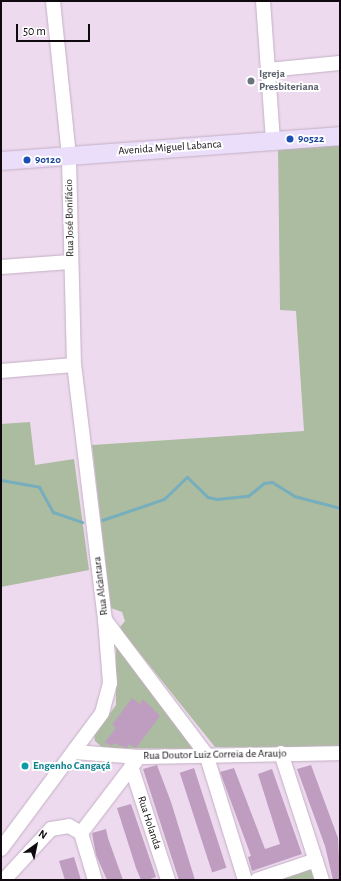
<!DOCTYPE html>
<meta charset="utf-8">
<style>
body{margin:0}
#map{position:relative;width:341px;height:881px;overflow:hidden;background:#eedaef;font-family:"Alegreya Sans",sans-serif}
div>[style]{position:absolute}
[style*='--x']{left:calc(var(--x)*1px);top:calc(var(--y)*1px);width:calc(var(--w)*1px);rotate:calc(var(--a)*1deg)}
.green>*{inset:0;background:#acbca0}
.stream>*{height:3px;margin:-1.5px;padding:0 1.5px;transform-origin:1.5px;border-radius:1.5px;background:#77aebd}
.building>*{inset:0;background:#be9dc0;transform-origin:0 0}
.roads{filter:drop-shadow(0 0 1px #c3b0c3) drop-shadow(0 0 1px #c3b0c3)}
.minor>*{height:14px;margin:-7px;padding:0 7px;transform-origin:7px;border-radius:7px;background:#fff}
.major>*{height:18px;margin:-9px;padding:0 9px;transform-origin:9px;border-radius:9px;background:#eadefb}
.dots>*{width:11px;height:11px;translate:-50% -50%;box-sizing:border-box;border:2px solid #fff;border-radius:50%}
span{translate:-50% -50%;white-space:nowrap;text-align:center;line-height:1.15;-webkit-text-stroke:4px #fff;paint-order:stroke}
.worship-label{font-size:11px;color:#5b616d;font-weight:700}
.left{translate:0 -50%;text-align:left}
.transit-label{font-size:11px;color:#164399;font-weight:700}
.street-label{font-size:11px;color:#100a10}
.culture-label{font-size:11px;color:#0d838f;font-weight:700}
.frame{position:absolute;inset:0;border:2px solid #100a10;pointer-events:none}
.north{position:absolute;left:16px;top:825px;width:40px;height:40px;-webkit-text-stroke:3px #fff;paint-order:stroke;rotate:33deg;font-size:11px;font-weight:700;line-height:16px;text-align:center;color:#100a10}
.north::after{content:'';display:block;margin:auto;width:14px;height:18px;background:#100a10;clip-path:polygon(50% 0,100% 100%,50% 72%,0 100%)}
.scale{position:absolute;left:16px;top:24px;width:74px;height:18px;box-sizing:border-box;border:2px solid #100a10;border-top:0;padding-left:5px;font-size:12px;line-height:14px;white-space:nowrap;color:#100a10;-webkit-text-stroke:3px #fff;paint-order:stroke}
</style>
<div id="map">
<div class="green">
<div style="clip-path:polygon(340px 143px,340px 747px,215px 747px,122px 631px,120px 627px,125px 621px,122px 612px,111px 608px,92px 445px,304px 431px,296px 311px,280px 310px,278px 147px)"></div>
<div style="clip-path:polygon(30px 422px,35px 465px,74px 459px,89px 570px,1px 587px,1px 424px)"></div>
<div style="clip-path:polygon(116px 643px,199px 749px,103px 748px,95px 741px,94px 735px,116px 705px)"></div>
<div style="clip-path:polygon(312px 867px,316px 880px,270px 880px)"></div>
</div>
<div class="stream">
<div style="--x:1;--y:480;--w:39;--a:10"></div>
<div style="--x:39;--y:487;--w:29;--a:61"></div>
<div style="--x:53;--y:512;--w:31;--a:19"></div>
<div style="--x:102;--y:520;--w:65;--a:-18.7"></div>
<div style="--x:164;--y:499;--w:32;--a:-44"></div>
<div style="--x:187;--y:477;--w:29;--a:44"></div>
<div style="--x:208;--y:497;--w:9;--a:13"></div>
<div style="--x:217;--y:499;--w:31;--a:-6"></div>
<div style="--x:248;--y:496;--w:21;--a:-39"></div>
<div style="--x:264;--y:483;--w:8;--a:-7"></div>
<div style="--x:272;--y:482;--w:26;--a:32"></div>
<div style="--x:294;--y:496;--w:48;--a:14.6"></div>
</div>
<div class="building">
<div style="clip-path:polygon(132px 698px,140px 704px,143px 699px,160px 716px,136px 748px,129px 744px,127px 748px,114px 743px,112px 746px,105px 742px,116px 728px,112px 725px)"></div>
<div style="clip-path:polygon(157px 765px,171px 802px,195px 880px,179px 880px,175px 868px,143px 769px)"></div>
<div style="clip-path:polygon(311px 765px,338px 838px,340px 880px,333px 880px,325px 846px,297px 769px)"></div>
<div style="left:194px;top:768px;width:105px;height:15px;rotate:72deg"></div>
<div style="clip-path:polygon(234px 768px,265px 849px,280px 844px,258px 774px,272px 769px,302px 854px,252px 871px,248px 857px,251px 856px,220px 772px)"></div>
<div style="clip-path:polygon(131px 804px,156px 877px,147px 880px,141px 880px,136px 868px,117px 808px)"></div>
<div style="clip-path:polygon(106px 829px,108px 838px,123px 880px,107px 880px,96px 855px,92px 833px)"></div>
<div style="clip-path:polygon(74px 857px,81px 880px,65px 880px,59px 861px)"></div>
</div>
<div class="roads">
<div class="minor">
<div style="--x:263;--y:1;--w:140;--a:85.9"></div>
<div style="--x:268;--y:70;--w:72;--a:-5.6"></div>
<div style="--x:1;--y:267;--w:69;--a:-4.1"></div>
<div style="--x:1;--y:371;--w:73;--a:-4.7"></div>
<div style="--x:105;--y:620;--w:168;--a:53"></div>
<div style="--x:206;--y:754;--w:132;--a:72.8"></div>
<div style="--x:74;--y:752;--w:65;--a:4.4"></div>
<div style="--x:281;--y:753;--w:133;--a:72.1"></div>
<div style="--x:131;--y:766;--w:120;--a:72"></div>
<div style="--x:1;--y:849;--w:169;--a:-53.4"></div>
<div style="--x:102;--y:713;--w:31;--a:-75"></div>
<div style="--x:110;--y:683;--w:63;--a:-94.5"></div>
<div style="--x:105;--y:620;--w:257;--a:-96.9"></div>
<div style="--x:74;--y:365;--w:209;--a:-91.4"></div>
<div style="--x:69;--y:156;--w:156;--a:-95.9"></div>
<div style="--x:4;--y:880;--w:69;--a:-47.3"></div>
<div style="--x:51;--y:829;--w:18;--a:-9"></div>
<div style="--x:69;--y:826;--w:14;--a:30"></div>
<div style="--x:95;--y:880;--w:49;--a:-106.6"></div>
<div style="--x:81;--y:833;--w:96;--a:-52.7"></div>
<div style="--x:139;--y:757;--w:201;--a:-1.1"></div>
<div style="--x:257;--y:880;--w:62;--a:-18.7"></div>
</div>
<div class="major">
<div style="--x:1;--y:161;--w:340;--a:-4.2"></div>
</div>
</div>
<div class="dots">
<div style="left:251px;top:81px;background:#6b7280"></div>
<div style="left:290px;top:139px;background:#1a4fb4"></div>
<div style="left:27px;top:160px;background:#1a4fb4"></div>
<div style="left:25px;top:766px;background:#0f9aa8"></div>
</div>
<div class="worship-label">
<span class="left" style="left:259px;top:81px">Igreja<br>Presbiteriana</span>
</div>
<div class="transit-label">
<span class="left" style="left:298px;top:139px">90522</span>
<span class="left" style="left:35px;top:160px">90120</span>
</div>
<div class="street-label">
<span style="left:170px;top:148px;rotate:-4deg">Avenida Miguel Labanca</span>
<span style="left:70px;top:218px;rotate:-91deg">Rua José Bonifácio</span>
<span style="left:101px;top:586px;rotate:-97deg">Rua Alcântara</span>
<span style="left:215px;top:755px;rotate:-1deg">Rua Doutor Luiz Correia de Araujo</span>
<span style="left:149px;top:823px;rotate:72deg">Rua Holanda</span>
</div>
<div class="culture-label">
<span class="left" style="left:33px;top:766px">Engenho Cangaçá</span>
</div>
<div class="frame"></div>
<div class="north">N</div>
<div class="scale">50 m</div>
</div>
